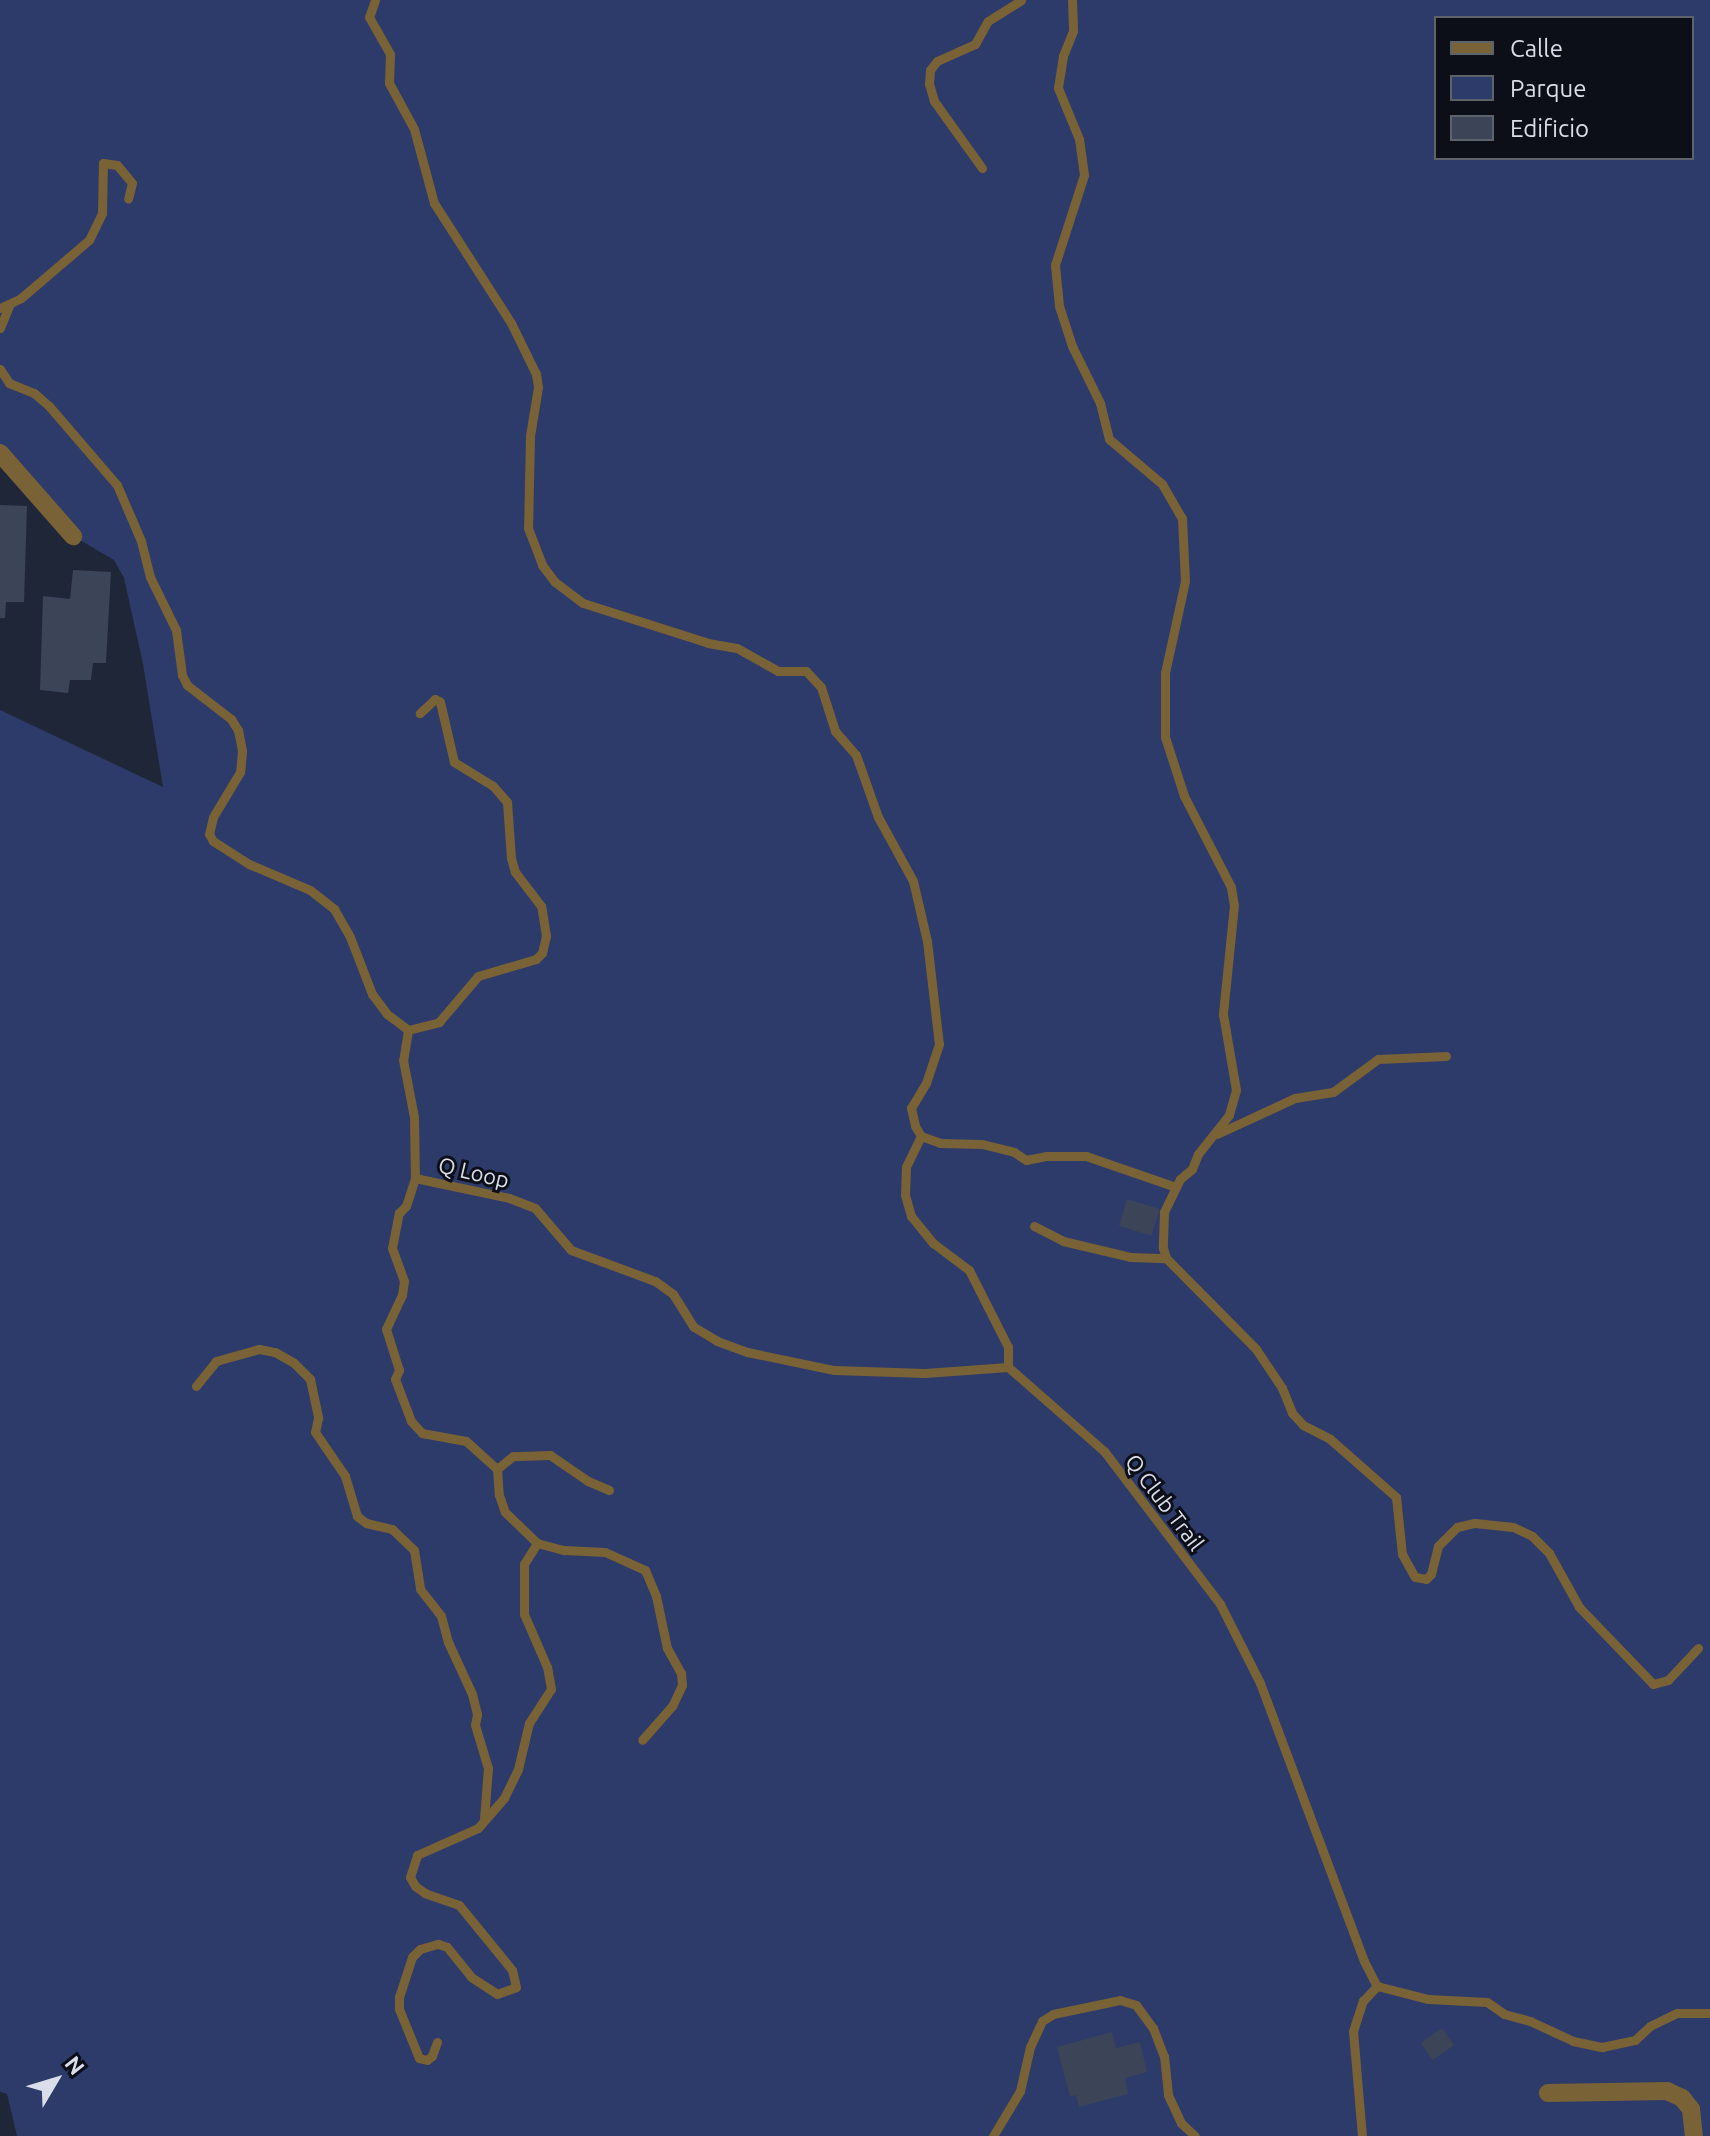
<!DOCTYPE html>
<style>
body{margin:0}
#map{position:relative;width:1710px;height:2136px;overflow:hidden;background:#1f2638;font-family:Ubuntu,sans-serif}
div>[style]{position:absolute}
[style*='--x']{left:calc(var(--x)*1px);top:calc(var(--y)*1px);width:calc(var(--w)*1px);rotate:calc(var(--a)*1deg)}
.green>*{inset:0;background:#2c3b69}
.building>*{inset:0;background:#3c4458;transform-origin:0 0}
.service>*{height:9px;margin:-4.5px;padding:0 4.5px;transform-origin:4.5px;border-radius:4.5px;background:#7a6237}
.minor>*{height:18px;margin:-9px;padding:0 9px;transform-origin:9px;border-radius:9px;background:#7a6237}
span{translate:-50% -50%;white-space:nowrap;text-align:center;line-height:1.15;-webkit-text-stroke:6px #0c0f17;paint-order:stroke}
.street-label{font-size:22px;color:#d9deea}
.legend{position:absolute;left:1434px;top:16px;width:260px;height:144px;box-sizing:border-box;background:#0c0f17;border:2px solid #5e626b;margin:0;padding:10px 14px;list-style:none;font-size:24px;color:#d9deea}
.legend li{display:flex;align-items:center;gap:16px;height:40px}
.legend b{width:40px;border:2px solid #5e626b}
.north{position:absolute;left:16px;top:2040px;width:80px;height:80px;-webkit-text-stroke:6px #0c0f17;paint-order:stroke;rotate:52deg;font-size:22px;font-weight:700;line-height:32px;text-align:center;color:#d9deea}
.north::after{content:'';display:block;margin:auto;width:28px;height:36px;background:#d9deea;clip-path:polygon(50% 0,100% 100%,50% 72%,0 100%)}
</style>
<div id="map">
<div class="green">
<div style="clip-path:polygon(evenodd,0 0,1710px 0,1710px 2136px,17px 2136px,7px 2094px,0 2092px,0 710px,163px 787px,143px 664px,124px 578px,114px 560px,73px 536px,0 453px,0 0,1436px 18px,1692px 18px,1692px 158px,1436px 158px,1436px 18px)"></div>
</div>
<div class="building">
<div style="clip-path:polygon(0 505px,27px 506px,24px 602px,6px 602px,5px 618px,0 618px)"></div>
<div style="clip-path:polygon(73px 570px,111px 572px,106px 663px,93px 663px,91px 680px,70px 680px,68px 693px,40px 690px,43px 596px,70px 599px)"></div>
<div style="left:1127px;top:1199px;width:34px;height:28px;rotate:17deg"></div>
<div style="left:1442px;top:2028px;width:21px;height:26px;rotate:55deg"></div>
<div style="clip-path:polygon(1112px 2032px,1116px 2048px,1140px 2042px,1147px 2072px,1125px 2078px,1128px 2094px,1079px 2107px,1076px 2095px,1070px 2097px,1057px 2047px)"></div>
</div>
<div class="service">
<div style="--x:375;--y:0;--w:18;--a:109"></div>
<div style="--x:369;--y:17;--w:43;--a:60.4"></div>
<div style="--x:390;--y:54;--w:29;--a:92"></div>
<div style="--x:389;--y:83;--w:52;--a:61.5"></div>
<div style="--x:414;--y:129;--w:77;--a:74.9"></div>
<div style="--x:434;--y:203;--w:143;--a:57.3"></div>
<div style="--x:511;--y:323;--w:57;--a:63.9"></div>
<div style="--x:536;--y:374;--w:13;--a:81"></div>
<div style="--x:538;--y:387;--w:50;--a:99.3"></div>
<div style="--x:530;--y:436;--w:92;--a:91.2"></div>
<div style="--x:528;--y:528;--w:40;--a:69"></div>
<div style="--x:542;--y:565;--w:21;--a:53"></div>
<div style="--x:555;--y:582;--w:35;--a:37"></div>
<div style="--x:583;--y:603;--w:131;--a:17.7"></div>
<div style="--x:708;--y:643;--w:29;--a:10"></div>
<div style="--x:737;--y:648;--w:47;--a:29.3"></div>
<div style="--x:778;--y:671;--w:28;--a:0"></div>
<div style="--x:806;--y:671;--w:22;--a:47"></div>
<div style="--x:821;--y:687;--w:46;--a:72.3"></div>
<div style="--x:835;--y:731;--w:32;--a:49"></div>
<div style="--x:856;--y:755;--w:66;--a:70.5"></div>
<div style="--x:878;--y:817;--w:73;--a:61.3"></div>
<div style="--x:913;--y:881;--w:62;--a:76.9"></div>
<div style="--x:927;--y:941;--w:104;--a:83.4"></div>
<div style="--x:939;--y:1044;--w:41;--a:108.4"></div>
<div style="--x:926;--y:1083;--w:29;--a:121"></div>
<div style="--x:911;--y:1108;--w:18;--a:77"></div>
<div style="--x:915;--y:1126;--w:12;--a:59"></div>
<div style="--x:921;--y:1136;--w:20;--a:20"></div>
<div style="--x:940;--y:1143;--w:42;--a:1.4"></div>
<div style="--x:982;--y:1144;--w:33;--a:14"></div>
<div style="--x:1014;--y:1152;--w:14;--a:34"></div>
<div style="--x:1026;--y:1160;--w:20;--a:-11"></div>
<div style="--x:1046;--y:1156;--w:40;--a:0"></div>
<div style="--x:1086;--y:1156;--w:95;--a:19"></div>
<div style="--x:1072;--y:0;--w:31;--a:88"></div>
<div style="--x:1073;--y:31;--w:27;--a:112"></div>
<div style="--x:1063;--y:56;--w:32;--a:99"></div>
<div style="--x:1058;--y:88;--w:55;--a:67.6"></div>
<div style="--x:1079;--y:139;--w:36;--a:82"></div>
<div style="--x:1084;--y:175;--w:95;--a:107.9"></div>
<div style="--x:1055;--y:265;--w:41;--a:84.4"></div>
<div style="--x:1059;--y:306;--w:42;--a:72"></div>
<div style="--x:1072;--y:346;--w:64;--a:63.8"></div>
<div style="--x:1100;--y:403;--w:37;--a:76"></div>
<div style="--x:1109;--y:439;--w:70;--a:40.3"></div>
<div style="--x:1162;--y:484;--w:39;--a:60"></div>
<div style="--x:1182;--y:518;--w:63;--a:87.3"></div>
<div style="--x:1185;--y:581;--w:94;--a:102.3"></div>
<div style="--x:1165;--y:673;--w:64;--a:90"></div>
<div style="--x:1165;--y:737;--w:62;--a:72.1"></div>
<div style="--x:1184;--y:796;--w:102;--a:62.7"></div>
<div style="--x:1231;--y:887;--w:18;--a:81"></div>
<div style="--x:1234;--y:905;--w:110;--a:95.8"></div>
<div style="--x:1223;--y:1014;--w:77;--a:80.3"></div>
<div style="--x:1236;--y:1090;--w:26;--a:106"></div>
<div style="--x:1229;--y:1115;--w:50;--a:128.5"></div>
<div style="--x:1198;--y:1154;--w:16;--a:112"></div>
<div style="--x:1192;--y:1169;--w:16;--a:140"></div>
<div style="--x:1180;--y:1179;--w:37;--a:116"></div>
<div style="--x:1164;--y:1212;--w:36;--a:92"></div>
<div style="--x:1163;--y:1248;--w:10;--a:73"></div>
<div style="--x:1166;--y:1258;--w:128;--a:45.3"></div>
<div style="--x:1256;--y:1349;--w:47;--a:56.3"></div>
<div style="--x:1282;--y:1388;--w:27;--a:68"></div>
<div style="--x:1292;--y:1413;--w:16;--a:47"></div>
<div style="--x:1303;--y:1425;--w:30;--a:27"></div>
<div style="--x:1330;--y:1439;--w:88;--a:41.3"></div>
<div style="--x:1396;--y:1497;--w:57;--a:84"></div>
<div style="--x:1402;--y:1554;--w:26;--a:61"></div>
<div style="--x:1415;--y:1577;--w:11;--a:10"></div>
<div style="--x:1426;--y:1579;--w:7;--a:-45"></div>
<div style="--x:1431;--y:1574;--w:29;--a:-76"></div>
<div style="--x:1438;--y:1546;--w:27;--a:-45"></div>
<div style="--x:1457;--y:1527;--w:18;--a:-13"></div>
<div style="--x:1475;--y:1523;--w:38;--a:6"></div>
<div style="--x:1513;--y:1527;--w:21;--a:25"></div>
<div style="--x:1532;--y:1536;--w:24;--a:45"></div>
<div style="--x:1549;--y:1553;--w:62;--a:60.9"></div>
<div style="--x:1579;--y:1607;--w:107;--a:46.1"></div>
<div style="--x:1653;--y:1684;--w:16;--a:-15"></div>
<div style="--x:1668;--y:1680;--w:44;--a:-46.8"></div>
<div style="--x:982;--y:168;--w:82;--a:-125.6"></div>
<div style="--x:934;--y:101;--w:18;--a:-106"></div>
<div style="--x:929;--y:84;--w:14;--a:-86"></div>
<div style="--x:930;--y:70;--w:11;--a:-52"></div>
<div style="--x:937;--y:61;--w:42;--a:-24.1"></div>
<div style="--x:975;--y:44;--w:26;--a:-61"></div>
<div style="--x:988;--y:21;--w:39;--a:-32"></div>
<div style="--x:0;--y:308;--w:23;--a:-25"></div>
<div style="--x:21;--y:298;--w:89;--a:-40.5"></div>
<div style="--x:89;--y:240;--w:30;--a:-64"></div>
<div style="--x:102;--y:213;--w:50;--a:-88.9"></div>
<div style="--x:103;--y:163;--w:14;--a:8"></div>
<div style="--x:117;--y:165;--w:23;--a:50"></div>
<div style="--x:132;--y:183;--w:16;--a:104"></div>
<div style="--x:0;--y:328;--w:24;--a:-68"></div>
<div style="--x:0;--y:369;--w:17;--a:57"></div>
<div style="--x:9;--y:383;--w:27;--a:22"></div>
<div style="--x:34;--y:393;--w:20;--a:41"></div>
<div style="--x:49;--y:406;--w:104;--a:49.3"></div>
<div style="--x:117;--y:485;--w:61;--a:66.8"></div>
<div style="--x:141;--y:541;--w:37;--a:76"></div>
<div style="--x:150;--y:577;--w:59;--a:63.9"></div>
<div style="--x:176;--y:630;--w:45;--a:82.4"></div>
<div style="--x:182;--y:675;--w:11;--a:63"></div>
<div style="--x:187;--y:685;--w:56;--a:37.7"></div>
<div style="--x:231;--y:719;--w:13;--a:58"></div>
<div style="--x:238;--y:730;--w:21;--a:79"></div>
<div style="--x:242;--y:751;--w:21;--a:95"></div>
<div style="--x:240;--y:772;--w:52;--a:121"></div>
<div style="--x:213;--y:817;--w:17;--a:103"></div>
<div style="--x:209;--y:834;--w:8;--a:60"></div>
<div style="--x:213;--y:841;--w:43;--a:32.6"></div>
<div style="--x:249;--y:864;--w:66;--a:23.1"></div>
<div style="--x:310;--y:890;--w:31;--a:38"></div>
<div style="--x:334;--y:909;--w:32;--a:60"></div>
<div style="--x:350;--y:937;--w:61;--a:68.9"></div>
<div style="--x:372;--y:994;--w:25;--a:53"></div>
<div style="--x:387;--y:1014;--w:26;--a:37"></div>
<div style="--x:408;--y:1030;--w:30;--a:99"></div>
<div style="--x:403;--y:1060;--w:58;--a:79.1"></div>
<div style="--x:414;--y:1117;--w:61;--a:89.1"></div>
<div style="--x:408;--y:1030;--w:32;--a:-14"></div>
<div style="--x:439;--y:1022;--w:60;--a:-49.7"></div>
<div style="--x:478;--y:976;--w:60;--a:-16.3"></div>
<div style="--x:536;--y:959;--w:8;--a:-45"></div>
<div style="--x:542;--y:953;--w:17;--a:-77"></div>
<div style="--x:546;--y:936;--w:30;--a:-99"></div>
<div style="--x:541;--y:906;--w:43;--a:-127.4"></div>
<div style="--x:515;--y:872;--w:15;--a:-106"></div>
<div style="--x:511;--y:858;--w:56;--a:-94.1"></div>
<div style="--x:507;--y:802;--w:21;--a:-131"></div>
<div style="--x:493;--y:786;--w:46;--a:-148.4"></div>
<div style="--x:454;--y:762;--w:62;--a:-103.1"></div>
<div style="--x:440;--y:702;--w:6;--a:-149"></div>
<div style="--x:435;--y:699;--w:21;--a:137"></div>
<div style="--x:1217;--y:1134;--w:86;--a:-24.8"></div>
<div style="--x:1295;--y:1098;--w:38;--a:-9"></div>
<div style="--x:1333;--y:1092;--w:56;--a:-36.3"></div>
<div style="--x:1378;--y:1059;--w:68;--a:-2.5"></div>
<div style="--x:921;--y:1136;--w:34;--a:116"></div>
<div style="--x:906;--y:1167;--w:28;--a:92"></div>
<div style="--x:905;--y:1195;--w:22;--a:74"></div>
<div style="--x:911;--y:1216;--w:35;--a:51"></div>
<div style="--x:933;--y:1243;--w:45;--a:36.9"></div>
<div style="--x:969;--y:1270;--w:86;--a:63.1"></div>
<div style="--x:1008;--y:1347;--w:20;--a:90"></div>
<div style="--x:1034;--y:1226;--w:33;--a:27"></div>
<div style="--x:1063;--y:1241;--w:69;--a:13.4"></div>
<div style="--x:1130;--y:1257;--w:36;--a:2"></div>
<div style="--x:196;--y:1386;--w:32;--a:-51"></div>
<div style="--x:216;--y:1361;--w:45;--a:-15.6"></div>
<div style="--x:259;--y:1349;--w:16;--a:11"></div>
<div style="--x:275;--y:1352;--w:22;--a:30"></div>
<div style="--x:294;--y:1363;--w:23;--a:45"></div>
<div style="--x:310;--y:1379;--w:40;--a:78"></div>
<div style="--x:318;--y:1418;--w:14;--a:102"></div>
<div style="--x:315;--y:1432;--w:53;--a:55.7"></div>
<div style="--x:345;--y:1476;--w:42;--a:73.3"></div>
<div style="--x:357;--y:1516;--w:11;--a:38"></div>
<div style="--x:366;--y:1523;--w:27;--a:13"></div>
<div style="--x:392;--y:1529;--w:30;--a:44"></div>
<div style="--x:414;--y:1550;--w:39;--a:81"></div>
<div style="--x:420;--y:1589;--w:34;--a:52"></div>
<div style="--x:441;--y:1616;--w:27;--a:75"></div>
<div style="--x:448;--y:1642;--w:57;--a:65.2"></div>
<div style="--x:472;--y:1694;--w:21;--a:76"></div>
<div style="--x:477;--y:1714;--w:11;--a:100"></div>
<div style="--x:475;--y:1725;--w:45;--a:73.2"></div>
<div style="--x:488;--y:1768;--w:51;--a:94.5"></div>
<div style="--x:497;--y:1469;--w:42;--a:-137.9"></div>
<div style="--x:466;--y:1441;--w:45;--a:-169.7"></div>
<div style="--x:422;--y:1433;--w:16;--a:-133"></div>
<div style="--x:411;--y:1421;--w:45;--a:-110.9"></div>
<div style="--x:395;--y:1379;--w:10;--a:-66"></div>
<div style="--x:399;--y:1370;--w:43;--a:-107.6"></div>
<div style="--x:386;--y:1329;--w:38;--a:-65"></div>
<div style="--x:402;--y:1295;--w:14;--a:-82"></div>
<div style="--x:404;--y:1281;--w:35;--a:-110"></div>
<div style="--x:392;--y:1248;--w:36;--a:-79"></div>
<div style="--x:399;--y:1213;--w:10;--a:-45"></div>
<div style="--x:406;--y:1206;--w:29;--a:-72"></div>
<div style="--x:415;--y:1178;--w:96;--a:12"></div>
<div style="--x:509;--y:1198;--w:28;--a:21"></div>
<div style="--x:535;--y:1208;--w:55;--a:49.4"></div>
<div style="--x:571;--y:1250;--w:90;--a:20.3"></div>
<div style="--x:655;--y:1281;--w:22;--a:36"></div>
<div style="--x:673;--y:1294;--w:39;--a:58"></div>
<div style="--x:694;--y:1327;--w:27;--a:31"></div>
<div style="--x:717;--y:1341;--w:32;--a:20"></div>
<div style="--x:747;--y:1352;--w:89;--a:11.7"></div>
<div style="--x:834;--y:1370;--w:91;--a:1.9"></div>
<div style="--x:925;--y:1373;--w:83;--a:-4.1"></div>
<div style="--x:1008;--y:1367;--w:128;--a:41.2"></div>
<div style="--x:1104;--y:1451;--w:192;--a:52.8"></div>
<div style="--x:1220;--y:1604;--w:89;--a:63.1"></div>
<div style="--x:1260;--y:1683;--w:297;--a:69.5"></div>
<div style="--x:1364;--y:1961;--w:28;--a:63"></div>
<div style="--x:609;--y:1490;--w:23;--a:-157"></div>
<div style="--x:588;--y:1481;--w:46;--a:-145.6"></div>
<div style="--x:550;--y:1455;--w:37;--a:178"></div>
<div style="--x:513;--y:1456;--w:21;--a:141"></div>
<div style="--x:497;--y:1469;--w:26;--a:86"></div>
<div style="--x:499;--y:1495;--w:18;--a:71"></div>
<div style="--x:505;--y:1512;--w:45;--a:44.1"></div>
<div style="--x:537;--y:1543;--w:28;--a:15"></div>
<div style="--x:564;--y:1550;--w:41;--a:2.8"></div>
<div style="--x:605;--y:1552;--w:44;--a:24.2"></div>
<div style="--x:645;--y:1570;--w:28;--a:67"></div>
<div style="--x:656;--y:1596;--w:53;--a:78.1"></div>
<div style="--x:667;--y:1648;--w:29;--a:61"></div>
<div style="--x:681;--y:1673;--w:12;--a:85"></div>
<div style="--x:682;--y:1685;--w:23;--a:115"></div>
<div style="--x:672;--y:1706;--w:45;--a:131.4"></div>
<div style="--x:1377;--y:1986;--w:53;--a:14.3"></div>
<div style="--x:1428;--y:1999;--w:59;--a:2.9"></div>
<div style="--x:1487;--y:2002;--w:21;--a:35"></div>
<div style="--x:1504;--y:2014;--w:27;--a:15"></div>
<div style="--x:1530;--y:2021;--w:47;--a:24.9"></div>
<div style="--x:1573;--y:2041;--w:30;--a:12"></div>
<div style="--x:1602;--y:2047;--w:34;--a:-12"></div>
<div style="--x:1635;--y:2040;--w:21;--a:-43"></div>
<div style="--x:1650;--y:2026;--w:30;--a:-26"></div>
<div style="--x:1677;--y:2013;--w:33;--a:0"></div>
<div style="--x:437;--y:2042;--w:15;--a:110"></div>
<div style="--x:432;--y:2056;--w:6;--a:141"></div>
<div style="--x:427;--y:2060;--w:8;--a:-166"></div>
<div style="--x:419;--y:2058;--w:53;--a:-112.2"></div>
<div style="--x:399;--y:2009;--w:12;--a:-90"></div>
<div style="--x:399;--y:1997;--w:42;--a:-72"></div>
<div style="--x:412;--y:1957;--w:11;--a:-45"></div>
<div style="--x:420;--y:1949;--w:19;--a:-16"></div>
<div style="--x:438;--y:1944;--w:9;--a:18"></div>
<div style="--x:447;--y:1947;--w:38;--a:51"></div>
<div style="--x:471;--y:1977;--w:31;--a:33"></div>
<div style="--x:497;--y:1994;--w:20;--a:-20"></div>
<div style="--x:516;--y:1987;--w:17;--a:-103"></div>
<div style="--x:512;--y:1970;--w:84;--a:-129.2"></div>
<div style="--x:459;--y:1905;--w:36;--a:-161"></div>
<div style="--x:425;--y:1893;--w:12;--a:-145"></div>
<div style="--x:415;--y:1886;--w:10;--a:-119"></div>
<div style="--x:410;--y:1877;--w:23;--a:-72"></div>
<div style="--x:417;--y:1855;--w:67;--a:-23.9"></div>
<div style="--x:478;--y:1828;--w:40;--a:-49"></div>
<div style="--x:504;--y:1798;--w:32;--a:-64"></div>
<div style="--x:518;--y:1769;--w:47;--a:-76.6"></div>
<div style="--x:529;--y:1723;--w:40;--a:-57.1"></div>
<div style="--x:551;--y:1689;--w:22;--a:-100"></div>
<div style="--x:547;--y:1667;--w:58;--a:-113.5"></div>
<div style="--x:524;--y:1614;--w:50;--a:-90"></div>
<div style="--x:524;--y:1564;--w:25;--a:-58"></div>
<div style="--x:993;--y:2136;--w:52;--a:-59"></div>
<div style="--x:1020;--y:2091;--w:45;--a:-77.2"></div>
<div style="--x:1030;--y:2047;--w:29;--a:-65"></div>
<div style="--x:1042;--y:2021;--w:13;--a:-32"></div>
<div style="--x:1053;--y:2014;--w:68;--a:-11.8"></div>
<div style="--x:1120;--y:2000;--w:17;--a:17"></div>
<div style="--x:1136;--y:2005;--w:29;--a:54"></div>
<div style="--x:1153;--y:2028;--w:30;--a:69"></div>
<div style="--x:1164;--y:2056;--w:39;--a:84"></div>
<div style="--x:1168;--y:2095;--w:31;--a:65"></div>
<div style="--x:1181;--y:2123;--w:19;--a:43"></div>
<div style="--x:1362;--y:2136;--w:105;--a:-94.9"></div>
<div style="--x:1353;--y:2031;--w:32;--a:-72"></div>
<div style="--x:1363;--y:2001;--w:21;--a:-47"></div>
</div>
<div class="minor">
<div style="--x:0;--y:453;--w:111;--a:48.7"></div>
<div style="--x:1548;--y:2093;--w:119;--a:-1"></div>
<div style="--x:1667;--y:2091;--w:17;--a:25"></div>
<div style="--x:1682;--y:2098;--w:14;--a:51"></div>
<div style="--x:1691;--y:2109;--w:27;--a:84"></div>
</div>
<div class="street-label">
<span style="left:474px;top:1172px;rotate:13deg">Q Loop</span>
<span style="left:1165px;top:1502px;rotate:53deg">Q Club Trail</span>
</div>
<ul class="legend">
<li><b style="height:10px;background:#7a6237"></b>Calle</li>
<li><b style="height:22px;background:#2c3b69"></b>Parque</li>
<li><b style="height:22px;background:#3c4458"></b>Edificio</li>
</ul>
<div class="north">N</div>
</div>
